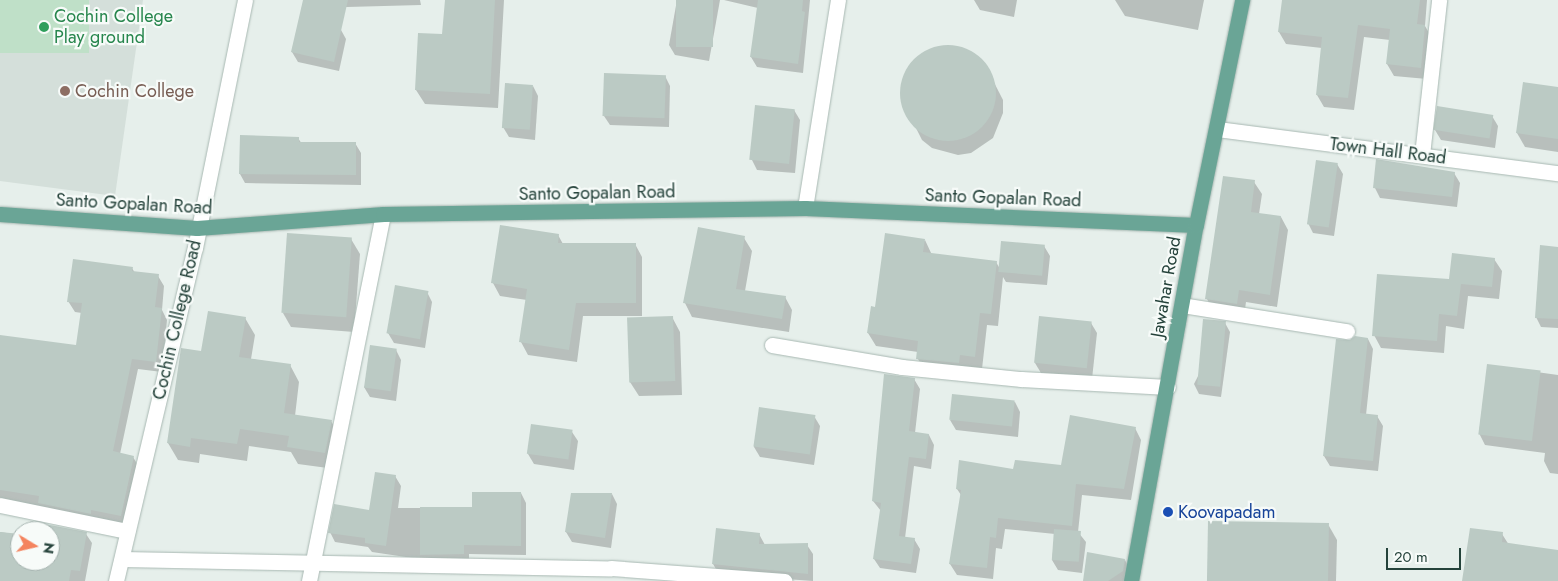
<!DOCTYPE html>
<style>
body{margin:0}
#map{position:relative;width:1558px;height:581px;overflow:hidden;background:#e6efeb;font-family:Jost,sans-serif}
div>[style]{position:absolute}
[style*='--x']{left:calc(var(--x)*1px);top:calc(var(--y)*1px);width:calc(var(--w)*1px);rotate:calc(var(--a)*1deg)}
.built>*{inset:0;background:#d4dfda}
.green>*{inset:0;background:#bfe0c8;transform-origin:0 0}
.shadow>*{inset:0;background:#0003}
.building>*{inset:0;background:#bbcac4;transform-origin:0 0}
.round{border-radius:50%}
.roads{filter:drop-shadow(0 0 1px #a8b8b2) drop-shadow(0 0 1px #a8b8b2)}
.minor>*{height:15px;margin:-7.5px;padding:0 7.5px;transform-origin:7.5px;border-radius:7.5px;background:#fff}
.major>*{height:15px;margin:-7.5px;padding:0 7.5px;transform-origin:7.5px;border-radius:7.5px;background:#6aa596}
.dots>*{width:14px;height:14px;translate:-50% -50%;box-sizing:border-box;border:2px solid #f7fbf9;border-radius:50%}
span{translate:-50% -50%;white-space:nowrap;text-align:center;line-height:1.15;-webkit-text-stroke:4.5px #f7fbf9;paint-order:stroke}
.leisure-label{font-size:18px;color:#27864d}
.left{translate:0 -50%;text-align:left}
.education-label{font-size:18px;color:#785e54}
.street-label{font-size:18px;color:#24423a}
.transit-label{font-size:18px;color:#164399}
.north{position:absolute;left:10px;top:521px;width:50px;height:50px;box-sizing:border-box;background:#f7fbf9;border:1px solid #a3b1ad;border-radius:50%;rotate:99deg;font-size:14px;font-weight:700;line-height:20px;text-align:center;color:#24423a}
.north::after{content:'';display:block;margin:auto;width:18px;height:22px;background:#f4845f;clip-path:polygon(50% 0,100% 100%,50% 72%,0 100%)}
.scale{position:absolute;left:1386px;top:548px;width:75px;height:22px;box-sizing:border-box;border:2px solid #24423a;border-top:0;padding-left:6px;font-size:15px;line-height:18px;white-space:nowrap;color:#24423a;-webkit-text-stroke:4px #f7fbf9;paint-order:stroke}
</style>
<div id="map">
<div class="built">
<div style="clip-path:polygon(0 0,143px 0,115px 196px,0 181px)"></div>
</div>
<div class="green">
<div style="left:0;top:0;width:89px;height:53px"></div>
</div>
<div class="shadow">
<div style="clip-path:polygon(306px 0,420px 0,421px 5px,310px 8px)"></div>
<div style="clip-path:polygon(446px 0,504px 0,498px 108px,425px 104px,416px 90px,440px 70px)"></div>
<div style="clip-path:polygon(677px 0,720px 0,709px 61px,675px 55px,669px 45px)"></div>
<div style="clip-path:polygon(724px 0,810px 0,803px 73px,757px 67px,751px 57px,758px 8px)"></div>
<div style="clip-path:polygon(974px 0,1017px 0,1014px 17px,980px 10px)"></div>
<div style="clip-path:polygon(1115px 0,1204px 0,1198px 30px,1125px 16px)"></div>
<div style="clip-path:polygon(1283px 0,1427px 0,1425px 26px,1432px 38px,1427px 79px,1394px 76px,1387px 64px,1390px 40px,1364px 37px,1354px 110px,1324px 107px,1317px 95px,1322px 48px,1286px 44px,1279px 32px)"></div>
<div style="clip-path:polygon(298px 27px,341px 30px,346px 39px,339px 71px,298px 62px,292px 52px)"></div>
<div style="clip-path:polygon(947px 46px,972px 53px,983px 61px,1003px 100px,1003px 113px,993px 138px,971px 153px,958px 155px,932px 148px,922px 140px,902px 100px,901px 87px,912px 63px,934px 48px)"></div>
<div style="clip-path:polygon(665px 76px,670px 86px,669px 127px,610px 125px,604px 116px)"></div>
<div style="clip-path:polygon(533px 86px,538px 96px,535px 140px,509px 137px,503px 127px)"></div>
<div style="clip-path:polygon(1558px 88px,1558px 152px,1525px 147px,1517px 133px)"></div>
<div style="clip-path:polygon(794px 110px,800px 120px,795px 173px,757px 170px,752px 160px)"></div>
<div style="clip-path:polygon(1492px 116px,1498px 126px,1495px 148px,1441px 140px,1435px 130px)"></div>
<div style="clip-path:polygon(298px 138px,302px 144px,355px 143px,361px 153px,361px 185px,245px 183px,240px 174px)"></div>
<div style="clip-path:polygon(1337px 164px,1343px 174px,1334px 236px,1313px 233px,1308px 223px)"></div>
<div style="clip-path:polygon(1454px 173px,1460px 183px,1457px 207px,1380px 198px,1375px 188px)"></div>
<div style="clip-path:polygon(1254px 182px,1262px 194px,1259px 214px,1281px 217px,1288px 230px,1277px 307px,1246px 302px,1244px 316px,1214px 312px,1207px 299px)"></div>
<div style="clip-path:polygon(558px 235px,563px 244px,635px 244px,642px 257px,642px 316px,583px 316px,577px 362px,528px 355px,521px 342px,527px 300px,500px 296px,493px 283px)"></div>
<div style="clip-path:polygon(744px 238px,752px 251px,745px 291px,785px 297px,792px 310px,789px 332px,692px 317px,685px 303px)"></div>
<div style="clip-path:polygon(351px 239px,360px 254px,354px 332px,291px 327px,283px 313px)"></div>
<div style="clip-path:polygon(925px 240px,932px 255px,996px 262px,1000px 269px,1044px 246px,1050px 256px,1047px 285px,1006px 282px,1003px 277px,998px 326px,987px 325px,982px 369px,925px 371px,918px 359px,918px 352px,876px 346px,868px 333px,877px 308px)"></div>
<div style="clip-path:polygon(1558px 248px,1558px 328px,1541px 327px,1536px 317px)"></div>
<div style="clip-path:polygon(1494px 259px,1502px 271px,1499px 299px,1468px 296px,1464px 329px,1446px 326px,1444px 353px,1381px 348px,1374px 335px,1450px 280px)"></div>
<div style="clip-path:polygon(132px 268px,135px 273px,158px 276px,164px 286px,162px 310px,167px 320px,162px 372px,138px 369px,120px 454px,133px 457px,139px 467px,127px 526px,0 499px,0 337px,77px 346px,82px 313px,75px 312px,68px 301px)"></div>
<div style="clip-path:polygon(427px 292px,432px 302px,425px 348px,394px 343px,388px 333px)"></div>
<div style="clip-path:polygon(672px 317px,680px 332px,682px 395px,639px 396px,630px 382px,628px 319px)"></div>
<div style="clip-path:polygon(245px 318px,255px 335px,251px 359px,290px 365px,299px 382px,295px 416px,331px 421px,341px 438px,335px 469px,298px 464px,291px 452px,249px 446px,247px 461px,200px 454px,199px 463px,178px 460px,168px 443px,202px 352px)"></div>
<div style="clip-path:polygon(1040px 318px,1091px 323px,1097px 333px,1092px 379px,1041px 373px,1035px 363px)"></div>
<div style="clip-path:polygon(1225px 323px,1230px 332px,1221px 397px,1199px 394px,1194px 384px)"></div>
<div style="clip-path:polygon(1368px 339px,1373px 349px,1366px 415px,1377px 416px,1383px 426px,1378px 471px,1330px 466px,1324px 456px,1350px 341px)"></div>
<div style="clip-path:polygon(396px 350px,401px 360px,396px 401px,370px 397px,364px 387px)"></div>
<div style="clip-path:polygon(1488px 365px,1558px 375px,1558px 474px,1550px 473px,1544px 461px,1545px 453px,1485px 445px,1479px 433px)"></div>
<div style="clip-path:polygon(914px 379px,920px 389px,915px 433px,929px 435px,934px 445px,931px 469px,914px 466px,905px 538px,914px 539px,920px 549px,916px 573px,880px 568px,874px 559px,881px 511px,873px 501px)"></div>
<div style="clip-path:polygon(1015px 402px,1020px 412px,1018px 437px,956px 430px,950px 420px)"></div>
<div style="clip-path:polygon(760px 408px,814px 416px,820px 426px,814px 465px,760px 457px,754px 447px)"></div>
<div style="clip-path:polygon(1135px 428px,1141px 440px,1131px 500px,1082px 495px,1078px 532px,1086px 542px,1082px 573px,1058px 570px,1052px 560px,1055px 534px,1005px 529px,1002px 549px,996px 548px,993px 579px,957px 575px,950px 564px,961px 495px,957px 489px,1015px 470px,1062px 466px)"></div>
<div style="clip-path:polygon(572px 432px,578px 441px,574px 470px,534px 464px,528px 454px)"></div>
<div style="clip-path:polygon(395px 476px,401px 486px,398px 508px,473px 508px,521px 493px,526px 503px,526px 555px,469px 554px,469px 564px,453px 564px,372px 552px,368px 547px,335px 542px,330px 532px,370px 511px)"></div>
<div style="clip-path:polygon(612px 494px,617px 504px,611px 548px,572px 542px,566px 532px)"></div>
<div style="clip-path:polygon(35px 523px,86px 534px,92px 543px,85px 581px,0 581px,0 532px,20px 535px,20px 561px,50px 561px,50px 531px,34px 531px)"></div>
<div style="clip-path:polygon(1329px 526px,1337px 540px,1336px 581px,1208px 581px)"></div>
<div style="clip-path:polygon(759px 534px,765px 545px,807px 545px,813px 554px,813px 581px,719px 574px,713px 564px)"></div>
<div style="clip-path:polygon(1502px 534px,1509px 545px,1558px 553px,1558px 581px,1464px 581px)"></div>
<div style="clip-path:polygon(1125px 560px,1130px 570px,1128px 581px,1085px 581px)"></div>
</div>
<div class="building">
<div style="clip-path:polygon(303px 0,348px 0,334px 62px,291px 52px)"></div>
<div style="clip-path:polygon(445px 0,495px 0,490px 94px,415px 90px,418px 33px,442px 34px)"></div>
<div style="left:676px;top:0;width:37px;height:47px"></div>
<div style="clip-path:polygon(758px 0,803px 0,802px 11px,805px 12px,798px 64px,750px 57px)"></div>
<div style="clip-path:polygon(1282px 0,1420px 0,1417px 24px,1425px 25px,1421px 68px,1386px 64px,1390px 29px,1358px 25px,1348px 98px,1316px 95px,1322px 37px,1278px 32px)"></div>
<div class="round" style="left:900px;top:45px;width:96px;height:96px"></div>
<div style="left:604px;top:73px;width:62px;height:43px;rotate:2deg"></div>
<div style="clip-path:polygon(1523px 82px,1558px 87px,1558px 139px,1516px 133px)"></div>
<div style="left:505px;top:83px;width:28px;height:45px;rotate:4deg"></div>
<div style="left:755px;top:105px;width:40px;height:55px;rotate:6deg"></div>
<div style="left:1437px;top:106px;width:57px;height:24px;rotate:9deg"></div>
<div style="clip-path:polygon(240px 135px,299px 137px,299px 142px,356px 142px,356px 175px,239px 174px)"></div>
<div style="clip-path:polygon(1376px 159px,1455px 172px,1452px 197px,1373px 188px)"></div>
<div style="left:1316px;top:160px;width:22px;height:65px;rotate:8deg"></div>
<div style="clip-path:polygon(1223px 176px,1255px 180px,1251px 212px,1281px 216px,1270px 295px,1239px 290px,1237px 304px,1205px 299px)"></div>
<div style="clip-path:polygon(500px 225px,559px 234px,558px 243px,636px 243px,636px 303px,576px 303px,569px 350px,519px 342px,527px 289px,491px 283px)"></div>
<div style="clip-path:polygon(698px 227px,745px 236px,736px 289px,786px 296px,782px 319px,683px 303px)"></div>
<div style="left:287px;top:233px;width:65px;height:80px;rotate:4deg"></div>
<div style="clip-path:polygon(885px 233px,925px 239px,923px 252px,997px 261px,991px 314px,980px 313px,975px 357px,960px 355px,959px 363px,916px 359px,918px 341px,867px 333px,871px 306px,875px 307px)"></div>
<div style="left:1001px;top:241px;width:44px;height:31px;rotate:5deg"></div>
<div style="clip-path:polygon(1540px 245px,1558px 247px,1558px 319px,1535px 318px)"></div>
<div style="clip-path:polygon(1452px 253px,1495px 258px,1492px 287px,1461px 284px,1457px 316px,1439px 314px,1437px 341px,1372px 336px,1377px 274px,1449px 279px)"></div>
<div style="clip-path:polygon(73px 259px,133px 267px,132px 271px,159px 274px,155px 307px,162px 308px,156px 362px,132px 359px,113px 451px,134px 456px,121px 516px,91px 510px,91px 514px,38px 503px,39px 496px,0 490px,0 335px,76px 345px,82px 303px,67px 302px)"></div>
<div style="left:395px;top:285px;width:34px;height:49px;rotate:10deg"></div>
<div style="clip-path:polygon(208px 311px,246px 317px,239px 357px,291px 364px,284px 413px,332px 420px,325px 453px,287px 447px,289px 436px,240px 429px,237px 444px,191px 438px,190px 447px,167px 443px,181px 348px,201px 351px)"></div>
<div style="left:673px;top:316px;width:65px;height:46px;rotate:88deg"></div>
<div style="left:1039px;top:316px;width:53px;height:47px;rotate:6deg"></div>
<div style="left:1203px;top:319px;width:23px;height:66px;rotate:5deg"></div>
<div style="clip-path:polygon(1355px 336px,1368px 338px,1360px 413px,1378px 415px,1373px 461px,1323px 456px,1336px 339px,1350px 340px)"></div>
<div style="left:370px;top:345px;width:27px;height:43px;rotate:8deg"></div>
<div style="left:1487px;top:364px;width:54px;height:71px;rotate:7deg"></div>
<div style="clip-path:polygon(884px 374px,915px 378px,909px 431px,929px 434px,926px 459px,909px 457px,899px 536px,915px 538px,911px 564px,873px 559px,881px 503px,872px 501px)"></div>
<div style="left:952px;top:394px;width:63px;height:26px;rotate:6deg"></div>
<div style="left:759px;top:407px;width:57px;height:40px;rotate:8deg"></div>
<div style="clip-path:polygon(1070px 415px,1136px 427px,1124px 489px,1076px 484px,1072px 526px,998px 518px,996px 538px,990px 537px,987px 568px,949px 564px,961px 490px,956px 489px,959px 460px,1013px 469px,1015px 460px,1061px 465px)"></div>
<div style="left:531px;top:424px;width:42px;height:30px;rotate:8deg"></div>
<div style="clip-path:polygon(375px 472px,396px 475px,386px 546px,365px 543px,365px 538px,328px 533px,334px 504px,369px 510px)"></div>
<div style="clip-path:polygon(472px 492px,521px 492px,521px 546px,464px 545px,464px 554px,420px 555px,420px 507px,472px 507px)"></div>
<div style="clip-path:polygon(571px 493px,612px 493px,605px 538px,565px 532px)"></div>
<div style="left:1208px;top:521px;width:121px;height:60px;rotate:1deg"></div>
<div style="clip-path:polygon(34px 522px,87px 532px,80px 571px,71px 570px,69px 581px,0 581px,0 532px,20px 534px,20px 561px,50px 561px,50px 531px,33px 531px)"></div>
<div style="clip-path:polygon(716px 528px,760px 533px,759px 544px,808px 543px,808px 574px,712px 564px)"></div>
<div style="clip-path:polygon(1470px 528px,1503px 532px,1502px 542px,1558px 550px,1558px 581px,1462px 581px)"></div>
<div style="left:1054px;top:529px;width:27px;height:31px;rotate:4deg"></div>
<div style="clip-path:polygon(1087px 552px,1125px 559px,1123px 571px,1108px 581px,1083px 581px)"></div>
</div>
<div class="roads">
<div class="minor">
<div style="--x:1217;--y:129;--w:344;--a:7.4"></div>
<div style="--x:1422;--y:155;--w:156;--a:-83.7"></div>
<div style="--x:805;--y:208;--w:211;--a:-81"></div>
<div style="--x:1182;--y:305;--w:167;--a:9"></div>
<div style="--x:772;--y:345;--w:132;--a:9.6"></div>
<div style="--x:902;--y:367;--w:120;--a:5.8"></div>
<div style="--x:1021;--y:379;--w:147;--a:3.1"></div>
<div style="--x:0;--y:505;--w:130;--a:11.6"></div>
<div style="--x:122;--y:559;--w:489;--a:1.1"></div>
<div style="--x:611;--y:568;--w:174;--a:4.3"></div>
<div style="--x:116;--y:581;--w:342;--a:-76.7"></div>
<div style="--x:195;--y:248;--w:253;--a:-78.6"></div>
<div style="--x:309;--y:581;--w:374;--a:-78.6"></div>
</div>
<div class="major">
<div style="--x:0;--y:214;--w:197;--a:4.1"></div>
<div style="--x:197;--y:228;--w:187;--a:-4.3"></div>
<div style="--x:383;--y:214;--w:422;--a:-0.8"></div>
<div style="--x:805;--y:208;--w:391;--a:2.5"></div>
<div style="--x:1131;--y:581;--w:362;--a:-79.7"></div>
<div style="--x:1196;--y:225;--w:230;--a:-78.4"></div>
</div>
</div>
<div class="dots">
<div style="left:44px;top:27px;background:#2e9e5b"></div>
<div style="left:65px;top:91px;background:#8d6e63"></div>
<div style="left:1168px;top:512px;background:#1a4fb4"></div>
</div>
<div class="leisure-label">
<span class="left" style="left:54px;top:27px">Cochin College<br>Play ground</span>
</div>
<div class="education-label">
<span class="left" style="left:75px;top:91px">Cochin College</span>
</div>
<div class="street-label">
<span style="left:1388px;top:151px;rotate:7deg">Town Hall Road</span>
<span style="left:597px;top:193px;rotate:-1deg">Santo Gopalan Road</span>
<span style="left:1003px;top:198px;rotate:2deg">Santo Gopalan Road</span>
<span style="left:134px;top:204px;rotate:3deg">Santo Gopalan Road</span>
<span style="left:1166px;top:287px;rotate:-80deg">Jawahar Road</span>
<span style="left:177px;top:320px;rotate:-77deg">Cochin College Road</span>
</div>
<div class="transit-label">
<span class="left" style="left:1178px;top:512px">Koovapadam</span>
</div>
<div class="north">N</div>
<div class="scale">20 m</div>
</div>
